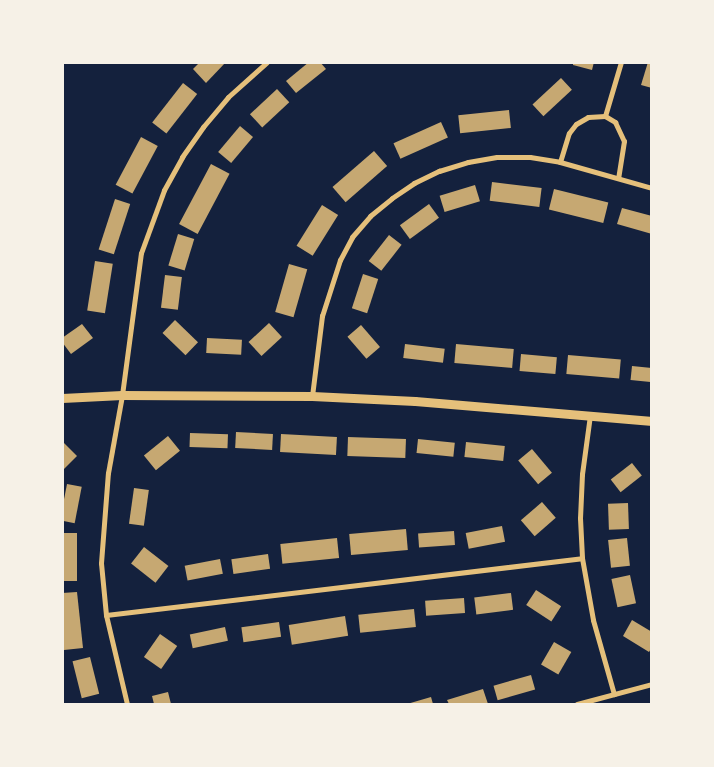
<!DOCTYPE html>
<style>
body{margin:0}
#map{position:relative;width:714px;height:767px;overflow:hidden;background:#14213d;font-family:Arial,sans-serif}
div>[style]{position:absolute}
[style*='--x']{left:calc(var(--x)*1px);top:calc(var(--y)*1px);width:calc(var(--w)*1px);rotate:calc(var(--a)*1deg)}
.building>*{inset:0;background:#c6a872;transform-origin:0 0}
.minor>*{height:5px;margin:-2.5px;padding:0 2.5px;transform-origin:2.5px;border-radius:2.5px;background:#e5c07b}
.tertiary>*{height:9px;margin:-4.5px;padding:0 4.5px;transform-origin:4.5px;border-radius:4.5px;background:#e5c07b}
span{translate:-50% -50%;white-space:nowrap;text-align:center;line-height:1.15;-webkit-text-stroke:5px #f6f1e7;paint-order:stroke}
.frame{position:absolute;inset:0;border:64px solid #f6f1e7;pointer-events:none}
</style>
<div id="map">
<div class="building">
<div style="clip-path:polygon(200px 62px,226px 62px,206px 83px,193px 69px)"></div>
<div style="clip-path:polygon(309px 62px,320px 62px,326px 69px,296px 93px,286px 81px)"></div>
<div style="clip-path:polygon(573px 62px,594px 62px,592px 70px,573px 65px)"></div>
<div style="clip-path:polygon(648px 62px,652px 62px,652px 88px,641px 85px)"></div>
<div style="left:561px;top:78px;width:16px;height:39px;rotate:47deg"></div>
<div style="left:183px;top:83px;width:18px;height:50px;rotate:38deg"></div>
<div style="left:277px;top:89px;width:18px;height:37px;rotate:47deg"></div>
<div style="left:509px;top:110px;width:18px;height:51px;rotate:84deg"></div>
<div style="left:441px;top:122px;width:17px;height:52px;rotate:66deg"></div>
<div style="left:240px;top:126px;width:17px;height:34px;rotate:40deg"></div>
<div style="left:141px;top:137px;width:19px;height:54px;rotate:28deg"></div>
<div style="left:374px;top:151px;width:20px;height:55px;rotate:49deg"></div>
<div style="left:211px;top:164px;width:21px;height:68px;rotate:28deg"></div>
<div style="left:492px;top:182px;width:50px;height:19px;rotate:7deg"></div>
<div style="left:475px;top:185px;width:17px;height:37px;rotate:73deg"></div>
<div style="left:554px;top:189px;width:56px;height:21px;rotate:14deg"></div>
<div style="left:115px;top:199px;width:16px;height:53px;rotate:18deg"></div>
<div style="left:429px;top:204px;width:17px;height:36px;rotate:54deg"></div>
<div style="left:322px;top:205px;width:19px;height:48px;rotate:32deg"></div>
<div style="clip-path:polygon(622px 208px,652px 216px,652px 234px,617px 224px)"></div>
<div style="left:178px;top:234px;width:17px;height:33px;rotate:17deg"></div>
<div style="left:389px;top:235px;width:16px;height:33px;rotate:38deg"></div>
<div style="left:95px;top:261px;width:18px;height:50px;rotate:9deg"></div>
<div style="left:289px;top:264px;width:19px;height:50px;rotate:16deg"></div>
<div style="left:363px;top:274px;width:16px;height:36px;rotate:18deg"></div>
<div style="left:165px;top:275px;width:17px;height:33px;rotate:7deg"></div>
<div style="left:175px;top:320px;width:32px;height:18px;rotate:44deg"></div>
<div style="left:269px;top:323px;width:19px;height:28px;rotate:47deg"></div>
<div style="clip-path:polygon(82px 324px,93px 338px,71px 354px,62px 342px,62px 338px)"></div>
<div style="left:361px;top:325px;width:29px;height:18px;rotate:49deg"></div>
<div style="left:207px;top:338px;width:35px;height:15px;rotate:3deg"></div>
<div style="left:405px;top:344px;width:40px;height:14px;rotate:7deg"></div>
<div style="left:456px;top:344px;width:58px;height:19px;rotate:5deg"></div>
<div style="left:521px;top:354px;width:36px;height:17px;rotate:5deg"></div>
<div style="left:568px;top:355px;width:53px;height:19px;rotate:5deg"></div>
<div style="left:632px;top:366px;width:20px;height:14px;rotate:6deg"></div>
<div style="left:236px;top:432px;width:37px;height:16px;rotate:3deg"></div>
<div style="left:190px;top:433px;width:38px;height:14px;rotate:2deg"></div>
<div style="left:281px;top:434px;width:56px;height:18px;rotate:3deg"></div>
<div style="left:168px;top:436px;width:19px;height:31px;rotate:51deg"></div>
<div style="left:348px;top:437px;width:58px;height:19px;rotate:2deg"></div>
<div style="left:418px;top:439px;width:37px;height:14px;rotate:6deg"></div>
<div style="clip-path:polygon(62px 441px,77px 456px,64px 469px,62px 468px)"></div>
<div style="left:466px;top:442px;width:39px;height:15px;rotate:6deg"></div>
<div style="left:532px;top:449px;width:31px;height:18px;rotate:50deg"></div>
<div style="left:632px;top:463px;width:16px;height:27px;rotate:52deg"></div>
<div style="left:67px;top:484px;width:15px;height:37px;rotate:11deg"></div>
<div style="left:134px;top:488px;width:15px;height:36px;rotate:8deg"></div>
<div style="left:542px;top:502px;width:21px;height:28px;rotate:49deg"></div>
<div style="left:628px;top:503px;width:26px;height:20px;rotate:88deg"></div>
<div style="left:502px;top:526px;width:16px;height:37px;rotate:79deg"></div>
<div style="left:406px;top:529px;width:21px;height:57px;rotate:85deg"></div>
<div style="left:454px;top:531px;width:14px;height:36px;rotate:86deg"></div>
<div style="left:62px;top:533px;width:15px;height:48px"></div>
<div style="left:337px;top:538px;width:20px;height:57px;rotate:84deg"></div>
<div style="left:627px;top:538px;width:28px;height:19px;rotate:84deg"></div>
<div style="left:144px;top:547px;width:31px;height:21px;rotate:38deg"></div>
<div style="left:268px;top:554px;width:15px;height:37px;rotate:82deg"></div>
<div style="left:220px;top:559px;width:15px;height:36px;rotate:79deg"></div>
<div style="left:630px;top:575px;width:29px;height:19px;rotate:78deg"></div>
<div style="left:536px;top:590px;width:30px;height:18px;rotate:33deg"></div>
<div style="clip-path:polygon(77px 592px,83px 648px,64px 650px,62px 593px)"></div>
<div style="left:511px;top:593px;width:17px;height:37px;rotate:83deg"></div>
<div style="left:464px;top:598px;width:15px;height:39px;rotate:86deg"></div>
<div style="left:414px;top:609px;width:18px;height:56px;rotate:84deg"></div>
<div style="left:345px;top:616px;width:20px;height:57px;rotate:81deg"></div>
<div style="clip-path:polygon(632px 620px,652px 632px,652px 647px,649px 652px,623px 636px)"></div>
<div style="left:279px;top:622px;width:15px;height:38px;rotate:82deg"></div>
<div style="left:225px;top:627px;width:14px;height:36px;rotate:78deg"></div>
<div style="left:160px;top:634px;width:21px;height:28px;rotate:35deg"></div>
<div style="left:554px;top:642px;width:20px;height:26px;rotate:30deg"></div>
<div style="left:90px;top:657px;width:38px;height:18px;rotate:76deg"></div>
<div style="left:531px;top:675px;width:15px;height:39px;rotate:74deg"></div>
<div style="clip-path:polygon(483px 689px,488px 704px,449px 704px,447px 700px)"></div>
<div style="clip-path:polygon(168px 692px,171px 704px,154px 704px,152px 696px)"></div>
<div style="clip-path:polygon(431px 697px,433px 704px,407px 704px)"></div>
</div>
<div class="minor">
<div style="--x:605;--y:116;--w:56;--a:-73.5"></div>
<div style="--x:560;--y:162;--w:30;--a:-73"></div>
<div style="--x:569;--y:133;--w:11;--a:-52"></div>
<div style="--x:576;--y:124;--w:14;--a:-30"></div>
<div style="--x:588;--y:117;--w:17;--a:-3"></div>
<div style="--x:605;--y:116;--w:12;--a:31"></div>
<div style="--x:615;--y:122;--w:21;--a:65"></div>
<div style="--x:624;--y:141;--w:37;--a:99"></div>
<div style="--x:312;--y:396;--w:81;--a:-82.9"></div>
<div style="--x:322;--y:316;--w:59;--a:-72.2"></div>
<div style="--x:340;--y:260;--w:26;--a:-62"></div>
<div style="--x:352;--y:237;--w:28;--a:-49"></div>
<div style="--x:370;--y:216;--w:28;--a:-39"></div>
<div style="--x:392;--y:198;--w:27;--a:-34"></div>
<div style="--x:414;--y:183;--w:28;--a:-26"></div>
<div style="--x:439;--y:171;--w:30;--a:-17"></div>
<div style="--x:468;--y:162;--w:29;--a:-10"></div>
<div style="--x:497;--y:157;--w:33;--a:0"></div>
<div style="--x:530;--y:157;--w:30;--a:9"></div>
<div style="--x:560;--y:162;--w:96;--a:15.8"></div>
<div style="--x:590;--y:415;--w:60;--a:97.7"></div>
<div style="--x:582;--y:474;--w:44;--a:92.6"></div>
<div style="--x:580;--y:518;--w:40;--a:87.1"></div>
<div style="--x:582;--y:558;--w:63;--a:79.9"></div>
<div style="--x:593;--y:620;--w:77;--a:74.2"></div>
<div style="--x:106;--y:615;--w:479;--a:-6.8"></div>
<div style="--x:127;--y:704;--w:91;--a:-103.3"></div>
<div style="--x:106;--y:615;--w:52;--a:-95.5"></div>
<div style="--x:101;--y:563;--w:90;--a:-85.6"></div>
<div style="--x:108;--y:473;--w:79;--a:-79.8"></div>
<div style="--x:122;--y:395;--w:143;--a:-82.4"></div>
<div style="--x:141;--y:253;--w:67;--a:-69.9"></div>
<div style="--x:164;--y:190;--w:38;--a:-61"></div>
<div style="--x:182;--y:157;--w:37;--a:-55"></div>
<div style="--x:203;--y:127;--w:39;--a:-50"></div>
<div style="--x:228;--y:97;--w:52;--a:-41.9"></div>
<div style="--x:577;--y:704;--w:78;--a:-14.9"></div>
</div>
<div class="tertiary">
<div style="--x:62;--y:398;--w:60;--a:-2.9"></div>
<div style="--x:122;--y:395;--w:190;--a:0.3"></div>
<div style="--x:312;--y:396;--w:103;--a:2.8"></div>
<div style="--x:415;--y:401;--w:238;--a:4.8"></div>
</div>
<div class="frame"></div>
</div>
